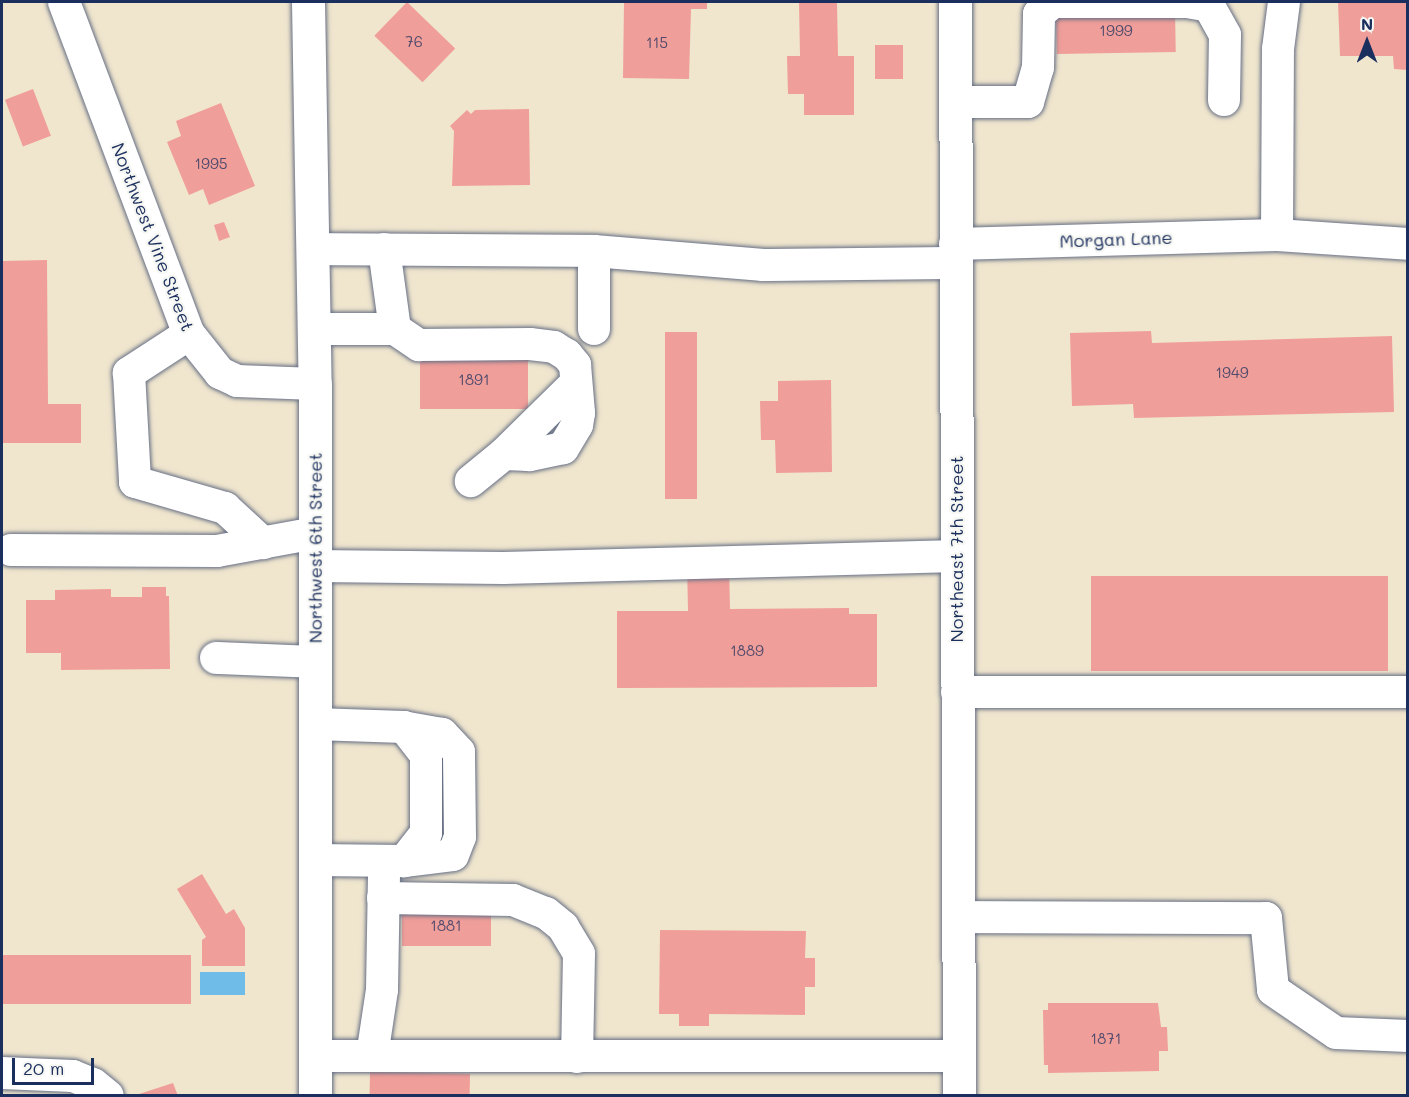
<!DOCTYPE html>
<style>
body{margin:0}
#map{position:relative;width:1409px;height:1097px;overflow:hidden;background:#f0e6ce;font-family:Mali,sans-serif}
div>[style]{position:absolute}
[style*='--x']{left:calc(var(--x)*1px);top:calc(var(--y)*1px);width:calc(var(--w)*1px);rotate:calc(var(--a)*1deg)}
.water>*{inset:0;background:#70bce9;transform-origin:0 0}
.building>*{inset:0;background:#f09e99;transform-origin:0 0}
.roads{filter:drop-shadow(0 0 2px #666f85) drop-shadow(0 0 2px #666f85)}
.minor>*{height:32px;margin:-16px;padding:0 16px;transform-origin:16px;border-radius:16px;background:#fff}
.highway>*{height:33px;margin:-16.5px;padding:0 16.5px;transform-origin:16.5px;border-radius:16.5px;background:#fff}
span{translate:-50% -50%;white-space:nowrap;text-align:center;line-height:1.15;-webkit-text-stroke:4.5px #f6f6f2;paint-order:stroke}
.number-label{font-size:15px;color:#504b6d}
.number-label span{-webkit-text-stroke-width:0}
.street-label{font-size:18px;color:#1b2f5e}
.frame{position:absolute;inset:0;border:3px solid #1b2f5e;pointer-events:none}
.north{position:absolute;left:1337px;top:12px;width:60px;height:60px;-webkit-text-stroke:4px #f6f6f2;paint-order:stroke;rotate:0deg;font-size:16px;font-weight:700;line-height:24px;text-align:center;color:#1b2f5e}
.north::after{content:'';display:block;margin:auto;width:21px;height:27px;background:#1b2f5e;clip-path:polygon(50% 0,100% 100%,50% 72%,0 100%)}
.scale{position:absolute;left:12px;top:1058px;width:82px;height:27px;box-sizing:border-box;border:3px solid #1b2f5e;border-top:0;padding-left:8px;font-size:18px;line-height:21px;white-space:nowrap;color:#1b2f5e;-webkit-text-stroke:4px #f6f6f2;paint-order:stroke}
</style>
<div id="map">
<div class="water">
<div style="left:200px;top:972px;width:45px;height:23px"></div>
</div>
<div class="building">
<div style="left:407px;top:2px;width:67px;height:47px;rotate:44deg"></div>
<div style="clip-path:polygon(624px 2px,707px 2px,707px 9px,691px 9px,689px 79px,623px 78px)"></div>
<div style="clip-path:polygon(799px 2px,837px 2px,838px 56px,854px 56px,854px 115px,804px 115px,804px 94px,788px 94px,787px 56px,800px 56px)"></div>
<div style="clip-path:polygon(1338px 2px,1408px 2px,1408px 70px,1394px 69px,1393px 56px,1340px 56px)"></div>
<div style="left:1175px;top:9px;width:43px;height:119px;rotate:89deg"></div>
<div style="left:875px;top:45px;width:28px;height:34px"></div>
<div style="left:33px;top:89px;width:50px;height:30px;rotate:69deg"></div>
<div style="clip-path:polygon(221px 103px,255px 186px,209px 205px,203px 189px,189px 195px,167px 142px,181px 136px,176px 121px)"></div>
<div style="clip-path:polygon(529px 109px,530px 185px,452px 186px,454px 131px,450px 126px,467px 110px,471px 114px,475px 110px)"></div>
<div style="clip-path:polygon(224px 222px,230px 237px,219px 241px,214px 225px)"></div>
<div style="clip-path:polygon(47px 260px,48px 404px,81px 404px,81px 443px,2px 443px,2px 261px)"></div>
<div style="clip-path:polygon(1151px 331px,1152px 343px,1392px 336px,1394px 412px,1134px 418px,1133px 404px,1072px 406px,1070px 333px)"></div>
<div style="left:665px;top:332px;width:32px;height:167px"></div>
<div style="left:420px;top:352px;width:108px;height:57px"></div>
<div style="clip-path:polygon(831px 380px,832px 472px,776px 473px,775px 440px,761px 440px,760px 401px,778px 401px,778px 381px)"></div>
<div style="clip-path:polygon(687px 563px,729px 563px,730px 609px,849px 608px,849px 614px,877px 614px,877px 687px,617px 688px,617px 611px,688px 611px)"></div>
<div style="left:1091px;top:576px;width:297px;height:95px"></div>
<div style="clip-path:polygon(142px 587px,166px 587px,166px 596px,169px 596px,170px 669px,61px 670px,61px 653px,26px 653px,26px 600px,55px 600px,55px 590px,111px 589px,111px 597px,142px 597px)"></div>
<div style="clip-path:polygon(202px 874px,226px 914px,234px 909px,245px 928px,245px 966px,202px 966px,202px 940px,206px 937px,177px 889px)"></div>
<div style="left:491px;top:905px;width:41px;height:89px;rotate:90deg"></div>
<div style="clip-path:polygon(660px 930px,806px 931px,805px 958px,815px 958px,815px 987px,805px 987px,805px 1015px,709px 1014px,709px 1026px,679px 1026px,679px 1014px,659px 1014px)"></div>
<div style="left:2px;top:955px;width:189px;height:49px"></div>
<div style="clip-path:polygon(1048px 1003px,1158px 1003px,1161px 1027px,1167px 1027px,1168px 1051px,1159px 1051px,1159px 1071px,1048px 1073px,1048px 1065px,1044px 1065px,1043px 1010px,1048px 1010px)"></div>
<div style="left:370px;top:1072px;width:100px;height:24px;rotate:1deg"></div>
<div style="clip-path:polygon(173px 1083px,178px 1096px,136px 1096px,136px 1095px)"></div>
</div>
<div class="roads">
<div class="minor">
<div style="--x:64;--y:2;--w:355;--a:69.4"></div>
<div style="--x:189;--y:334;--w:50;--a:51.5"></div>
<div style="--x:220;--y:373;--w:19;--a:25"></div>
<div style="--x:237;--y:381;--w:78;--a:2.2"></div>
<div style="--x:955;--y:102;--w:73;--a:0"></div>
<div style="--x:1028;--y:102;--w:35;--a:-74"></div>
<div style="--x:1038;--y:68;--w:54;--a:-88.9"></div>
<div style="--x:1039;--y:14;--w:18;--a:-41"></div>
<div style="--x:1053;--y:2;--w:134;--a:0"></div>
<div style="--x:1187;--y:2;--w:22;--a:10"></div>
<div style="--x:1209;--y:6;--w:33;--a:61"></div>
<div style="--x:1225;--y:35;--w:65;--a:90.9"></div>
<div style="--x:1277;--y:235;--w:186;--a:-89.7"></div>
<div style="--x:1278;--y:49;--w:47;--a:-82.7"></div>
<div style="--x:955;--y:244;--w:322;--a:-1.6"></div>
<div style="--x:1277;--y:235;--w:131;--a:3.9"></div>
<div style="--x:313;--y:249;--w:281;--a:0.4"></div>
<div style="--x:594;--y:251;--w:78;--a:90"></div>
<div style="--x:384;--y:249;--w:81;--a:82.2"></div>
<div style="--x:594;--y:251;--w:170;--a:4.7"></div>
<div style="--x:763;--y:265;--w:192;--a:-0.6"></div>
<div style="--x:314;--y:329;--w:81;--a:0"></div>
<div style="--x:395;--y:329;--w:29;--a:34"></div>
<div style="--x:419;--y:345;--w:111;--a:-0.5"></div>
<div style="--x:530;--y:344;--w:24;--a:7"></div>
<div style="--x:554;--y:347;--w:15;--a:32"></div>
<div style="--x:567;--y:355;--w:13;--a:51"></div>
<div style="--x:575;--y:365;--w:48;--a:85.2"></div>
<div style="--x:579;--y:413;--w:12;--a:99"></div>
<div style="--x:577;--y:425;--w:27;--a:121"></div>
<div style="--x:563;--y:448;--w:35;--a:168"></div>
<div style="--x:529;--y:455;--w:25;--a:-178"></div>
<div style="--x:504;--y:454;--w:43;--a:140.7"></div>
<div style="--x:189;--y:334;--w:72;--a:147"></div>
<div style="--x:129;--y:373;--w:109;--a:86.8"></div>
<div style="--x:135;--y:482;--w:94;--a:16.1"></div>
<div style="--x:225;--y:508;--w:52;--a:42.6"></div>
<div style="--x:504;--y:454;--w:100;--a:-44.6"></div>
<div style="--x:11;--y:550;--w:206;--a:0.3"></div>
<div style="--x:217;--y:551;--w:100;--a:-10.4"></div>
<div style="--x:315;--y:566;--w:188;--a:0.6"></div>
<div style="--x:503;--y:568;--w:454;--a:-1.5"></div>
<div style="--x:216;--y:658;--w:99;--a:2.3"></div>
<div style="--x:957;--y:692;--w:451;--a:0"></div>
<div style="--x:404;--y:727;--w:36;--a:52"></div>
<div style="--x:426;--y:755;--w:78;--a:90"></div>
<div style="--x:426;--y:833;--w:36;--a:128"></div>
<div style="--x:315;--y:860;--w:89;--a:0.6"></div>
<div style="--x:404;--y:861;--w:49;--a:-7"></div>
<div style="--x:453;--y:855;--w:19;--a:-69"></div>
<div style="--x:460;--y:837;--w:85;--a:-90.7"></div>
<div style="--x:459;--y:752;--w:25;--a:-133"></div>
<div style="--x:442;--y:734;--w:39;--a:-170"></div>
<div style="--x:404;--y:727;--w:89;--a:-178.1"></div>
<div style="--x:383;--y:898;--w:130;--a:0.9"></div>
<div style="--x:513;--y:900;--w:35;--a:22"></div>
<div style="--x:546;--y:913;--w:22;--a:39"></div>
<div style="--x:563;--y:927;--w:31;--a:59"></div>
<div style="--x:579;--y:954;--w:103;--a:91.1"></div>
<div style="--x:958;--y:917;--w:308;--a:0.2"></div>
<div style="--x:1266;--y:918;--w:72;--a:84.4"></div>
<div style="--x:1273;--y:990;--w:76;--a:34.3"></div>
<div style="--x:1336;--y:1033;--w:72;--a:2.4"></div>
<div style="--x:315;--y:1056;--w:644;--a:0"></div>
<div style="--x:372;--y:1056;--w:67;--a:-81.4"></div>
<div style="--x:382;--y:990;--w:114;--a:-89"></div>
<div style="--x:2;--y:1073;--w:71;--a:2.4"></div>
<div style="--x:73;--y:1076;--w:22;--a:22"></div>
<div style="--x:93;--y:1084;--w:19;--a:39"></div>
</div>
<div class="highway">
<div style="--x:308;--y:2;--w:382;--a:89"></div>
<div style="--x:315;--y:384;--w:712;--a:90"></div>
<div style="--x:955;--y:2;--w:1094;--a:89.79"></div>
</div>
</div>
<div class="number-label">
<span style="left:1116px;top:31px">1999</span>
<span style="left:414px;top:42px">76</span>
<span style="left:657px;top:43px">115</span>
<span style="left:211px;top:164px">1995</span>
<span style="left:1232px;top:373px">1949</span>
<span style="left:474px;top:380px">1891</span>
<span style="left:747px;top:651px">1889</span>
<span style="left:446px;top:926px">1881</span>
<span style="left:1106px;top:1039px">1871</span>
</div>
<div class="street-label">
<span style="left:153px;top:237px;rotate:69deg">Northwest Vine Street</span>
<span style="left:1116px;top:239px;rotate:-2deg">Morgan Lane</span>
<span style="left:315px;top:548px;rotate:-90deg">Northwest 6th Street</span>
<span style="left:956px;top:549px;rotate:-90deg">Northeast 7th Street</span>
</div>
<div class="frame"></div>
<div class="north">N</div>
<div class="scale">20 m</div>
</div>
